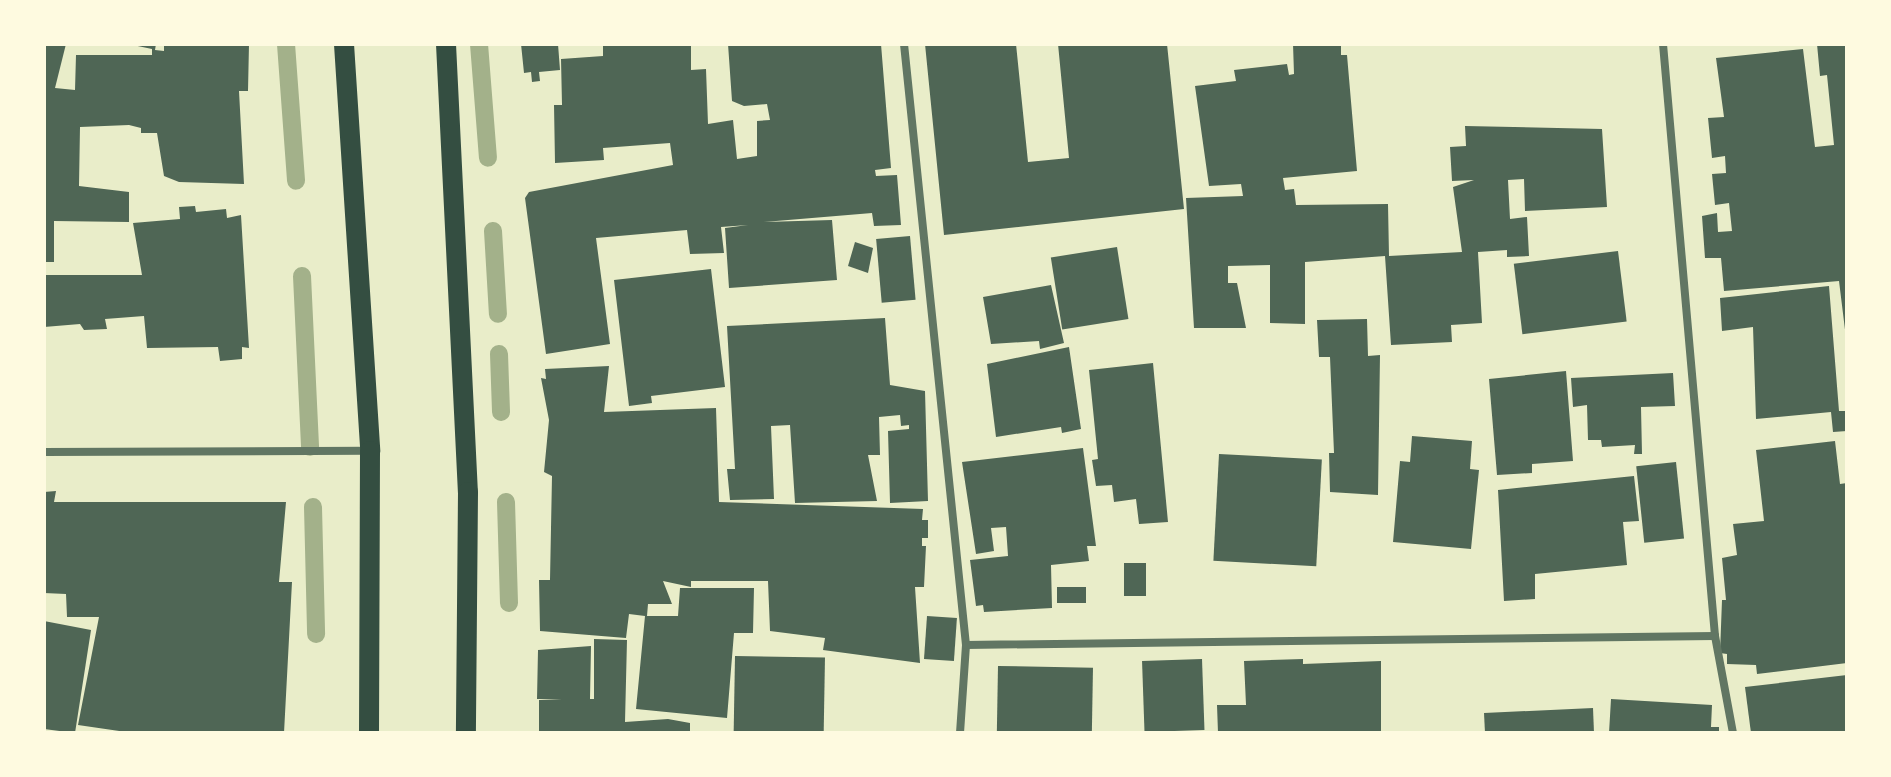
<!DOCTYPE html>
<style>
body{margin:0}
#map{position:relative;width:1891px;height:777px;overflow:hidden;background:#e9edc9;font-family:Signika,sans-serif}
div>[style]{position:absolute}
[style*='--x']{left:calc(var(--x)*1px);top:calc(var(--y)*1px);width:calc(var(--w)*1px);rotate:calc(var(--a)*1deg)}
.stream>*{height:18px;margin:-9px;padding:0 9px;transform-origin:9px;border-radius:9px;background:#a3b18a}
.building>*{inset:0;background:#4f6655;transform-origin:0 0}
.minor>*{height:8px;margin:-4px;padding:0 4px;transform-origin:4px;border-radius:4px;background:#617663}
.primary>*{height:20px;margin:-10px;padding:0 10px;transform-origin:10px;border-radius:10px;background:#344e41}
span{translate:-50% -50%;white-space:nowrap;text-align:center;line-height:1.15;-webkit-text-stroke:6px #fefae0;paint-order:stroke}
.frame{position:absolute;inset:0;border:46px solid #fefae0;pointer-events:none}
</style>
<div id="map">
<div class="stream">
<div style="--x:286;--y:44;--w:137;--a:85.8"></div>
<div style="--x:479;--y:44;--w:114;--a:85.5"></div>
<div style="--x:493;--y:231;--w:83;--a:86.6"></div>
<div style="--x:302;--y:276;--w:171;--a:87.3"></div>
<div style="--x:499;--y:354;--w:58;--a:88"></div>
<div style="--x:506;--y:502;--w:101;--a:88.3"></div>
<div style="--x:313;--y:507;--w:127;--a:88.6"></div>
</div>
<div class="building">
<div style="clip-path:polygon(44px 44px,66px 44px,55px 88px,75px 90px,76px 55px,152px 55px,152px 49px,128px 44px,156px 44px,155px 50px,164px 51px,164px 44px,249px 44px,248px 91px,239px 91px,244px 184px,179px 182px,164px 176px,157px 133px,141px 133px,141px 128px,129px 125px,80px 127px,79px 186px,129px 192px,129px 222px,54px 221px,54px 262px,44px 262px)"></div>
<div style="clip-path:polygon(521px 44px,558px 44px,560px 70px,539px 72px,540px 81px,532px 82px,531px 72px,524px 73px)"></div>
<div style="clip-path:polygon(603px 44px,691px 44px,691px 70px,706px 69px,708px 124px,733px 120px,737px 159px,757px 156px,757px 121px,770px 120px,767px 104px,744px 106px,732px 101px,728px 44px,881px 44px,891px 168px,875px 170px,876px 176px,897px 175px,901px 225px,874px 226px,872px 213px,764px 222px,832px 220px,837px 280px,729px 288px,725px 228px,748px 225px,721px 227px,724px 253px,690px 254px,687px 230px,596px 238px,610px 344px,546px 354px,525px 198px,529px 192px,673px 165px,670px 143px,603px 148px,604px 160px,555px 163px,554px 105px,562px 105px,561px 59px,603px 56px)"></div>
<div style="clip-path:polygon(925px 44px,1016px 44px,1028px 162px,1069px 158px,1058px 44px,1167px 44px,1184px 209px,944px 235px)"></div>
<div style="clip-path:polygon(1293px 44px,1341px 44px,1341px 55px,1347px 55px,1357px 171px,1283px 178px,1285px 190px,1294px 189px,1296px 205px,1388px 204px,1389px 256px,1462px 252px,1453px 187px,1474px 180px,1452px 181px,1450px 147px,1466px 146px,1465px 126px,1602px 129px,1607px 207px,1525px 211px,1524px 179px,1508px 180px,1510px 219px,1527px 217px,1529px 256px,1507px 257px,1507px 250px,1478px 252px,1482px 323px,1451px 325px,1452px 342px,1391px 345px,1385px 256px,1305px 262px,1305px 324px,1270px 323px,1270px 265px,1228px 266px,1228px 283px,1237px 283px,1246px 328px,1194px 328px,1186px 198px,1243px 196px,1241px 184px,1209px 186px,1195px 86px,1236px 81px,1234px 70px,1287px 64px,1289px 75px,1294px 74px)"></div>
<div style="clip-path:polygon(1817px 44px,1847px 44px,1847px 346px,1839px 281px,1724px 291px,1721px 258px,1705px 258px,1702px 216px,1717px 213px,1718px 232px,1732px 231px,1729px 203px,1715px 205px,1712px 174px,1726px 173px,1725px 156px,1712px 158px,1708px 118px,1724px 117px,1716px 58px,1803px 49px,1815px 147px,1834px 145px,1827px 75px,1820px 76px)"></div>
<div style="clip-path:polygon(195px 206px,196px 212px,226px 209px,227px 218px,241px 215px,249px 348px,242px 347px,242px 359px,220px 361px,218px 347px,147px 348px,144px 316px,105px 319px,107px 329px,84px 330px,80px 324px,44px 327px,44px 275px,142px 275px,133px 223px,180px 219px,179px 207px)"></div>
<div style="left:910px;top:236px;width:64px;height:34px;rotate:85deg"></div>
<div style="clip-path:polygon(855px 242px,873px 248px,868px 273px,848px 266px)"></div>
<div style="left:1117px;top:247px;width:73px;height:67px;rotate:81deg"></div>
<div style="left:1618px;top:251px;width:71px;height:105px;rotate:83deg"></div>
<div style="clip-path:polygon(711px 269px,725px 387px,651px 396px,652px 403px,629px 406px,614px 280px)"></div>
<div style="clip-path:polygon(1051px 285px,1064px 343px,1040px 349px,1039px 341px,991px 344px,983px 297px)"></div>
<div style="clip-path:polygon(1829px 286px,1839px 411px,1847px 411px,1847px 431px,1833px 432px,1831px 412px,1756px 419px,1753px 327px,1722px 331px,1720px 298px)"></div>
<div style="clip-path:polygon(885px 318px,890px 385px,925px 391px,928px 501px,890px 503px,888px 431px,909px 429px,909px 425px,901px 426px,900px 415px,879px 417px,880px 455px,868px 455px,877px 501px,795px 503px,790px 425px,771px 426px,774px 499px,730px 500px,727px 469px,735px 469px,727px 326px)"></div>
<div style="clip-path:polygon(1367px 319px,1368px 356px,1380px 355px,1378px 495px,1330px 492px,1329px 453px,1334px 453px,1330px 357px,1319px 357px,1317px 320px)"></div>
<div style="clip-path:polygon(1069px 347px,1081px 429px,1062px 433px,1061px 427px,996px 437px,987px 364px)"></div>
<div style="clip-path:polygon(1153px 363px,1168px 522px,1139px 524px,1136px 499px,1114px 502px,1112px 485px,1096px 486px,1092px 460px,1098px 459px,1089px 370px)"></div>
<div style="clip-path:polygon(609px 366px,604px 412px,716px 408px,719px 502px,923px 509px,922px 520px,928px 520px,928px 538px,922px 538px,922px 546px,926px 546px,924px 587px,915px 587px,920px 663px,823px 650px,825px 638px,770px 631px,768px 581px,691px 581px,691px 587px,663px 581px,672px 604px,648px 604px,647px 616px,678px 616px,680px 588px,754px 588px,753px 633px,734px 633px,727px 718px,636px 709px,645px 616px,629px 614px,626px 638px,540px 631px,539px 580px,550px 580px,552px 476px,544px 472px,549px 420px,541px 378px,546px 379px,545px 369px)"></div>
<div style="clip-path:polygon(1566px 371px,1573px 461px,1532px 464px,1532px 473px,1497px 475px,1489px 379px)"></div>
<div style="clip-path:polygon(1673px 373px,1675px 406px,1641px 407px,1642px 454px,1634px 454px,1635px 445px,1602px 447px,1601px 440px,1588px 440px,1587px 405px,1573px 407px,1571px 378px)"></div>
<div style="clip-path:polygon(1412px 436px,1472px 441px,1470px 469px,1479px 470px,1471px 549px,1393px 542px,1400px 461px,1410px 462px)"></div>
<div style="clip-path:polygon(1835px 441px,1840px 484px,1847px 483px,1847px 663px,1757px 674px,1756px 665px,1727px 664px,1727px 654px,1720px 653px,1722px 600px,1726px 600px,1722px 558px,1737px 555px,1733px 524px,1764px 521px,1756px 450px)"></div>
<div style="clip-path:polygon(1083px 448px,1096px 546px,1087px 546px,1089px 561px,1051px 565px,1052px 608px,984px 612px,983px 605px,976px 606px,970px 560px,1008px 556px,1006px 527px,991px 528px,994px 551px,976px 554px,962px 462px)"></div>
<div style="left:1219px;top:454px;width:103px;height:107px;rotate:3deg"></div>
<div style="left:1676px;top:462px;width:77px;height:40px;rotate:84deg"></div>
<div style="clip-path:polygon(1634px 476px,1639px 521px,1623px 522px,1627px 565px,1535px 574px,1535px 599px,1504px 601px,1498px 490px)"></div>
<div style="clip-path:polygon(56px 491px,54px 502px,286px 502px,279px 582px,292px 582px,284px 733px,133px 733px,78px 725px,99px 617px,67px 617px,66px 594px,44px 593px,44px 492px)"></div>
<div style="left:1124px;top:563px;width:22px;height:33px"></div>
<div style="left:1057px;top:587px;width:29px;height:16px"></div>
<div style="left:927px;top:616px;width:30px;height:43px;rotate:4deg"></div>
<div style="clip-path:polygon(44px 621px,91px 630px,75px 733px,44px 729px)"></div>
<div style="clip-path:polygon(594px 639px,627px 640px,625px 722px,668px 719px,690px 723px,690px 733px,539px 733px,539px 700px,562px 699px,537px 699px,538px 650px,591px 646px,590px 699px,594px 699px)"></div>
<div style="left:735px;top:656px;width:90px;height:77px;rotate:1deg"></div>
<div style="left:1202px;top:659px;width:71px;height:60px;rotate:88deg"></div>
<div style="clip-path:polygon(1303px 659px,1303px 664px,1381px 661px,1381px 733px,1218px 733px,1217px 705px,1246px 705px,1244px 661px)"></div>
<div style="left:998px;top:666px;width:95px;height:67px;rotate:1deg"></div>
<div style="clip-path:polygon(1847px 675px,1847px 733px,1751px 733px,1745px 687px)"></div>
<div style="clip-path:polygon(1611px 699px,1712px 705px,1711px 727px,1719px 727px,1719px 733px,1609px 733px)"></div>
<div style="clip-path:polygon(1593px 708px,1594px 733px,1485px 733px,1484px 713px)"></div>
</div>
<div class="minor">
<div style="--x:904;--y:44;--w:604;--a:84.11"></div>
<div style="--x:966;--y:645;--w:88;--a:93.9"></div>
<div style="--x:1663;--y:44;--w:594;--a:84.98"></div>
<div style="--x:1715;--y:636;--w:99;--a:79.5"></div>
<div style="--x:44;--y:452;--w:323;--a:-0.2"></div>
<div style="--x:966;--y:645;--w:749;--a:-0.69"></div>
</div>
<div class="primary">
<div style="--x:344;--y:44;--w:408;--a:86.3"></div>
<div style="--x:370;--y:451;--w:282;--a:90.2"></div>
<div style="--x:446;--y:44;--w:449;--a:87.2"></div>
<div style="--x:468;--y:492;--w:241;--a:90.5"></div>
</div>
<div class="frame"></div>
</div>
